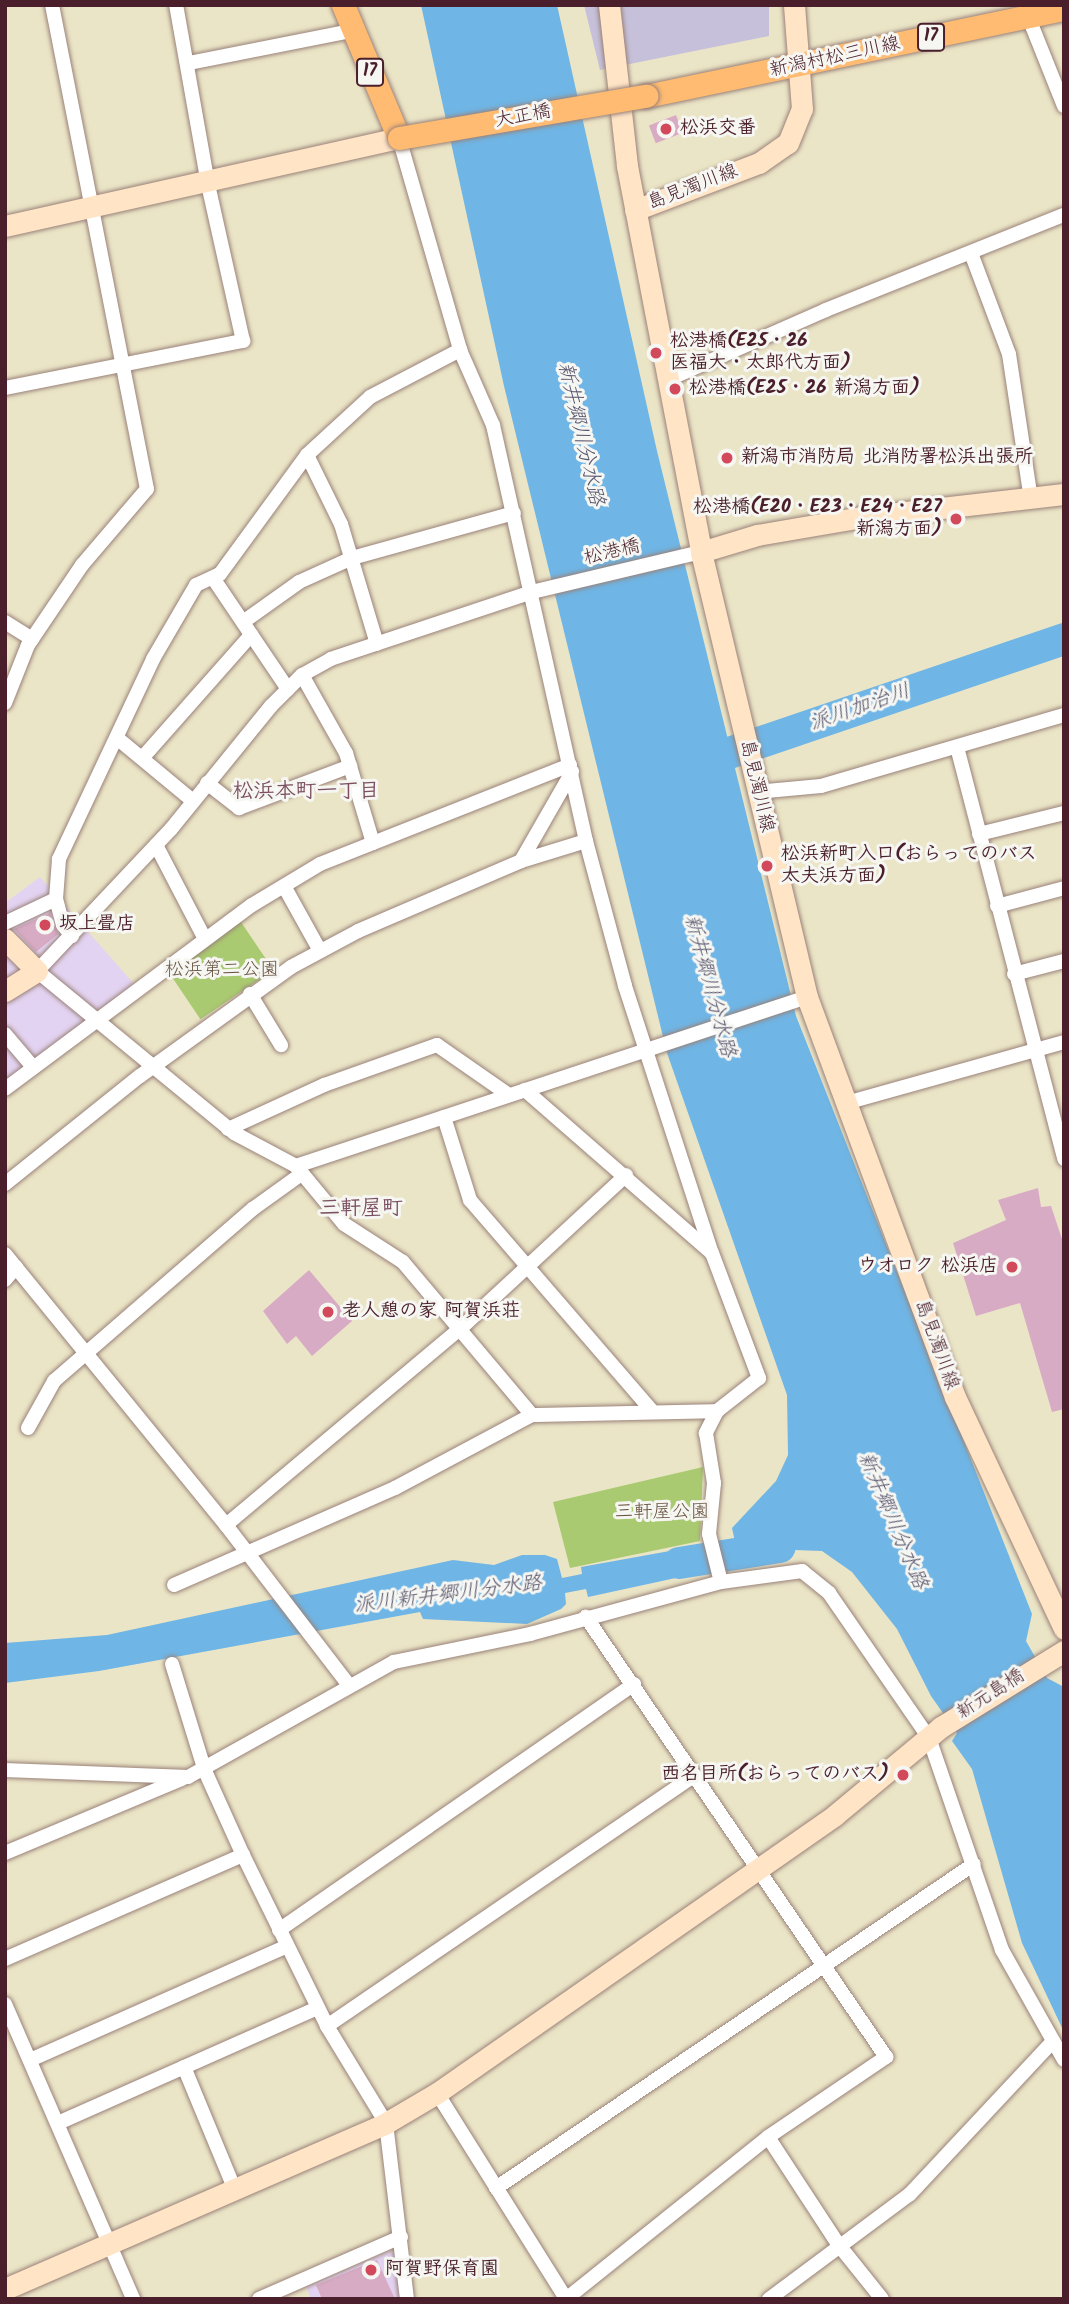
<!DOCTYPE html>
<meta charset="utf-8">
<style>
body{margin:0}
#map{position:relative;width:1069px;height:2304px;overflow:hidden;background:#ebe5c7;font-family:Kalam,"Klee One",sans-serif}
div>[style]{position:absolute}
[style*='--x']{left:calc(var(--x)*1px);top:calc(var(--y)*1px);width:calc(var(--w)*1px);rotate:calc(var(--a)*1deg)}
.built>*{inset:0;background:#e3d3f2}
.industrial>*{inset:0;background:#c6c0da}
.green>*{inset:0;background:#aaca71;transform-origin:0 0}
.water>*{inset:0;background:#6fb5e5}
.river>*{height:32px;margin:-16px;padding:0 16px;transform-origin:16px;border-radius:16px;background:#6fb5e5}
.building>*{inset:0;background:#d8abc5;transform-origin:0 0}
.roads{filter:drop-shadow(0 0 2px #9a8279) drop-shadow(0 0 2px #9a8279)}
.street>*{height:14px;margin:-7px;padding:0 7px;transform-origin:7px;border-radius:7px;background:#fff}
.secondary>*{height:21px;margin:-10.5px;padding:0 10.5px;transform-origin:10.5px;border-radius:10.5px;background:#ffe4c6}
.primary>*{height:23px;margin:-11.5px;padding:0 11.5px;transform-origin:11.5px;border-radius:11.5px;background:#ffbb71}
.bridges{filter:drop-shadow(0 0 2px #9a8279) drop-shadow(0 0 2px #9a8279)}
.primary-bridge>*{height:23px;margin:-11.5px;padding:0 11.5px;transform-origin:11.5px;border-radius:11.5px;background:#ffbb71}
.dots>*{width:19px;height:19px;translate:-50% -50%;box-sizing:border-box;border:4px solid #f6f6f2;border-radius:50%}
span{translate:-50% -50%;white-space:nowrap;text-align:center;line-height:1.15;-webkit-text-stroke:6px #f6f6f2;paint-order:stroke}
.shield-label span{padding:2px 5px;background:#f6f6f2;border:2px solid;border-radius:5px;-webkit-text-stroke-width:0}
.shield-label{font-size:18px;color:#4a1f2b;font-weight:700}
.street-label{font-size:19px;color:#4a1f2b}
.poi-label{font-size:19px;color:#4a1f2b;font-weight:700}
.left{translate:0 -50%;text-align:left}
.right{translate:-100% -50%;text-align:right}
.park-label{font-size:19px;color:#675240}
.water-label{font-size:21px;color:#57546c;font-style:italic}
.neighbourhood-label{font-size:21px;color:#7c5061;font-weight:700}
.frame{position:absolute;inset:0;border:7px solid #4a1f2b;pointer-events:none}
</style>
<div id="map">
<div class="built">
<div style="clip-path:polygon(40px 877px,134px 984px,5px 1083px,5px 903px)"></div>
<div style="clip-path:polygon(389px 2251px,395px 2254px,400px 2299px,311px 2299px,306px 2287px)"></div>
</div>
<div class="industrial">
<div style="clip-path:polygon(584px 5px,769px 5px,769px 36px,600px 70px)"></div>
</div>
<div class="green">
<div style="left:241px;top:922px;width:58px;height:88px;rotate:56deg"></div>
<div style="clip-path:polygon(703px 1467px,700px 1541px,570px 1568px,553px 1502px)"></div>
</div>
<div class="water">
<div style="clip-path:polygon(421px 5px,557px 5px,657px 451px,796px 1016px,1032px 1614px,1026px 1641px,1047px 1678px,1064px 1687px,1064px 2032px,1022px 1943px,972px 1769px,952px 1741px,957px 1733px,931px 1696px,897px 1629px,852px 1572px,822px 1551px,794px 1550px,739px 1560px,732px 1528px,776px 1481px,788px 1455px,787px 1395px,667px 1053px,504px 386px)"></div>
<div style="clip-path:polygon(703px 1545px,708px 1571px,588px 1597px,586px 1589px,565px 1593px,566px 1604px,561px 1609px,527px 1624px,423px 1619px,420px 1612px,99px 1671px,5px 1683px,5px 1643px,107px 1635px,453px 1560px,494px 1565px,522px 1555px,545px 1555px,557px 1559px,562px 1578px,582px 1574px,581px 1567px)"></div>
</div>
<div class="river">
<div style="--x:691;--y:766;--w:394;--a:-18.8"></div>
<div style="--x:679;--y:1563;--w:102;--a:-9"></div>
</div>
<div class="building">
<div style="left:676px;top:115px;width:19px;height:29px;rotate:69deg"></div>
<div style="clip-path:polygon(50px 913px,58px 934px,36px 952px,14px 929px)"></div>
<div style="clip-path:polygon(1038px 1188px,1041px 1207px,1051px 1206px,1064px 1245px,1064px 1409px,1052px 1412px,1020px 1303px,976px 1316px,953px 1243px,1006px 1220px,998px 1200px)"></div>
<div style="clip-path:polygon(309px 1270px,352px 1321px,312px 1356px,296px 1336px,287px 1344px,263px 1311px)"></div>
<div style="clip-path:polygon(377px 2260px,395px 2299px,322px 2299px,316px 2285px)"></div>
</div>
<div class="roads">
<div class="street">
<div style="--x:1028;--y:16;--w:97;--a:68.2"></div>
<div style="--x:189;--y:63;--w:165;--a:-11.2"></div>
<div style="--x:399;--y:138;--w:221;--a:73.9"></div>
<div style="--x:460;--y:350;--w:82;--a:66.3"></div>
<div style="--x:493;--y:425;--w:426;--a:77.4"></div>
<div style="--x:586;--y:841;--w:150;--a:74.9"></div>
<div style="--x:625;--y:986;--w:281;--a:72"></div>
<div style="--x:712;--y:1253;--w:134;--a:69.4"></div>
<div style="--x:759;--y:1378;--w:53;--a:141.8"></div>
<div style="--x:717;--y:1411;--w:25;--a:117"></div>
<div style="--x:706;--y:1433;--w:51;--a:80.9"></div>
<div style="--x:714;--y:1483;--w:51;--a:95.6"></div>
<div style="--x:709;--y:1534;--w:49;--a:76"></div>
<div style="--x:971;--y:253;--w:108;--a:69.4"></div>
<div style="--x:1009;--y:354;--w:148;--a:81.4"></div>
<div style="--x:669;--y:379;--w:171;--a:-23.7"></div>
<div style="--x:826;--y:310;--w:256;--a:-21.8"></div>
<div style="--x:5;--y:388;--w:243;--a:-11.2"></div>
<div style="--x:243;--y:341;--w:161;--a:-102.6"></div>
<div style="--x:208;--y:184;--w:182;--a:-100.1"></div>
<div style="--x:307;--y:455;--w:77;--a:63.8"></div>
<div style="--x:341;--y:524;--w:125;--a:73.3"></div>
<div style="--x:701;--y:552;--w:174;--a:166.7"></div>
<div style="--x:532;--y:592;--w:212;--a:161.6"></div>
<div style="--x:331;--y:659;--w:33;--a:151"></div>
<div style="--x:302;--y:675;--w:44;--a:135"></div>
<div style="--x:271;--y:706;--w:159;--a:129.1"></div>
<div style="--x:171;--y:829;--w:195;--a:133.3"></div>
<div style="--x:37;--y:971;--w:255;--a:39.4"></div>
<div style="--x:234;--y:1133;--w:70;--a:28"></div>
<div style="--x:296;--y:1166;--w:538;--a:-18.3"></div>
<div style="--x:213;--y:578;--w:134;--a:56"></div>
<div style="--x:5;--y:622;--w:32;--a:32"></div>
<div style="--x:243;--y:622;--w:69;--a:-35.5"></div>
<div style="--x:299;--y:582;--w:58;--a:-24.4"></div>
<div style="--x:352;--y:558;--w:168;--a:-15.5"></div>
<div style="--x:302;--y:675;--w:90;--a:60.6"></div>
<div style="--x:346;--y:753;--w:94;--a:73.3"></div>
<div style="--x:5;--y:703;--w:62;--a:-68.4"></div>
<div style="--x:28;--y:645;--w:97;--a:-56"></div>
<div style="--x:82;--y:565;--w:100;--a:-49.5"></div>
<div style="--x:147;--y:489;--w:493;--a:-101.1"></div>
<div style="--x:117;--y:738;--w:99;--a:39.7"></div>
<div style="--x:957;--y:747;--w:426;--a:75.4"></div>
<div style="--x:144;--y:756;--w:162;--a:-48.5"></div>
<div style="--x:207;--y:783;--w:41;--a:38"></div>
<div style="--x:239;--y:808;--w:119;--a:-20.7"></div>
<div style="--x:756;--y:792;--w:65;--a:-5.3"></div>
<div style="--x:821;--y:786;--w:253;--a:-16.3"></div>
<div style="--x:979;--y:834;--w:88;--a:-13.9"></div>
<div style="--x:156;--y:845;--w:106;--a:62.5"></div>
<div style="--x:521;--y:861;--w:68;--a:-17.1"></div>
<div style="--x:284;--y:886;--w:74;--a:61"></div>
<div style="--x:997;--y:906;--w:69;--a:-15"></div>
<div style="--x:5;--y:923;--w:56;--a:-25.2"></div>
<div style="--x:72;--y:936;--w:14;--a:-129"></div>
<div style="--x:63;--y:925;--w:27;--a:-105"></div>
<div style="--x:56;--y:899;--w:40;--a:-85.7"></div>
<div style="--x:59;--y:859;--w:221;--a:-64.8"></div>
<div style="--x:153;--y:659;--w:86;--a:-59.8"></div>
<div style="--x:196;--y:585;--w:26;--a:-25"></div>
<div style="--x:220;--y:574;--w:147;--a:-53.8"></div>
<div style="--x:307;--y:455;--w:86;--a:-42.6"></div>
<div style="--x:370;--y:397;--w:102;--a:-27.6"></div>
<div style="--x:1014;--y:974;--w:52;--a:-14.6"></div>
<div style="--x:250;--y:994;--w:60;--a:58.7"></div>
<div style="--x:5;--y:1034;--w:43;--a:49.7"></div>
<div style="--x:5;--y:1089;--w:308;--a:-36.7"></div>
<div style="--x:252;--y:905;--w:79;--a:-31.1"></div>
<div style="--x:320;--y:864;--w:269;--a:-21.6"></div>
<div style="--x:525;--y:1090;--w:247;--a:41.1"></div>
<div style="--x:846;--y:1103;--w:226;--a:-15.6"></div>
<div style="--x:444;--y:1117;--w:87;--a:72.6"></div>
<div style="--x:470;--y:1200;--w:277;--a:49.2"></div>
<div style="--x:228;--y:1129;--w:106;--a:-24.6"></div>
<div style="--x:324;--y:1085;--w:120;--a:-19.5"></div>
<div style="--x:437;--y:1045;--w:88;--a:34.8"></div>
<div style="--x:296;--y:1166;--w:75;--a:50.4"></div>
<div style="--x:344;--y:1224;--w:70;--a:32.8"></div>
<div style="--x:403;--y:1262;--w:200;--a:49.9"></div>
<div style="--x:532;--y:1415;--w:185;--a:-1.2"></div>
<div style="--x:5;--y:1184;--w:173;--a:-38.7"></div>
<div style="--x:140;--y:1076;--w:186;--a:-35.8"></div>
<div style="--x:291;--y:967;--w:76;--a:-28.2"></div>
<div style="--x:358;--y:931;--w:177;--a:-23.2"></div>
<div style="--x:521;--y:861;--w:103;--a:-60.2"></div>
<div style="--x:5;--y:1254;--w:350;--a:50.8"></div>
<div style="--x:226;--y:1525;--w:200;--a:52.5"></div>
<div style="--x:5;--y:1280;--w:17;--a:-50"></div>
<div style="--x:28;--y:1428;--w:54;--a:-61"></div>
<div style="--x:54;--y:1381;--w:264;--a:-40.9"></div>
<div style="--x:254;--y:1208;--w:57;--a:-35.7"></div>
<div style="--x:226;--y:1525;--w:307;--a:-40"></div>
<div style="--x:461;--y:1328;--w:225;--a:-42.8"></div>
<div style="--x:174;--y:1585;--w:241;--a:-23.7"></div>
<div style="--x:395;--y:1488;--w:155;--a:-28.1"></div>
<div style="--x:172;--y:1664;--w:112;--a:72.9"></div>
<div style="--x:205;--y:1771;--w:92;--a:65.7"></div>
<div style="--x:243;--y:1855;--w:191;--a:63.8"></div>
<div style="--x:327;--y:2026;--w:114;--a:58.7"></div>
<div style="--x:386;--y:2123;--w:177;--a:83.2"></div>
<div style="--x:5;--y:1770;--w:183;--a:2.2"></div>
<div style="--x:188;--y:1777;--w:236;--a:-29.2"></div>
<div style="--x:394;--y:1662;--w:139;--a:-11.6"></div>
<div style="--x:530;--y:1634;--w:198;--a:-15.2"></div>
<div style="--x:721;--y:1582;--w:82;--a:-7.7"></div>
<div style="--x:802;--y:1571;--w:35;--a:39"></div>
<div style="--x:829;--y:1593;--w:176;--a:55.4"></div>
<div style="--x:929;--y:1738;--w:224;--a:71"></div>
<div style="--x:1002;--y:1950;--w:126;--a:60.6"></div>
<div style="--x:5;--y:1853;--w:192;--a:-22.7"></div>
<div style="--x:279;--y:1930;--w:432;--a:-34.7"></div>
<div style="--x:5;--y:1959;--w:260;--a:-23.6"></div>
<div style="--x:5;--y:2004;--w:322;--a:66.5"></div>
<div style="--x:327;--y:2026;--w:445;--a:-34.3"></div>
<div style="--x:30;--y:2060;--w:281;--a:-23.9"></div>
<div style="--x:184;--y:2067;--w:133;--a:67.5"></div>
<div style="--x:437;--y:2093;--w:243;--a:57.9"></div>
<div style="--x:58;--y:2123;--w:284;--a:-23.9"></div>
<div style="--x:768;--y:2137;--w:128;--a:56.8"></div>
<div style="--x:838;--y:2244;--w:70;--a:51.3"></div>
<div style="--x:496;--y:2188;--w:577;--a:-34.13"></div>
<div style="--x:259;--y:2299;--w:155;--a:-23.6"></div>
<div style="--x:566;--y:2299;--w:259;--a:-38.7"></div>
<div style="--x:768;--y:2137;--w:143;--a:-34.1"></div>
<div style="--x:886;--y:2057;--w:533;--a:-124.29"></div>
<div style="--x:769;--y:2299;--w:176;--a:-36.7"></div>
<div style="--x:910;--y:2194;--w:209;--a:-46.9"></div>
</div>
<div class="secondary">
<div style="--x:609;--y:5;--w:162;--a:83.6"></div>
<div style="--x:627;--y:166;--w:393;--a:79.1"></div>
<div style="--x:701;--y:552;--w:457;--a:76.6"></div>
<div style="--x:807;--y:997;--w:427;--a:69.7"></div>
<div style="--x:955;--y:1397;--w:256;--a:64.8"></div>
<div style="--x:635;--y:210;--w:133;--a:-20.8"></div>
<div style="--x:759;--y:163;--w:35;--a:-35"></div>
<div style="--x:788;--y:143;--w:37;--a:-68"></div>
<div style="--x:802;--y:109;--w:104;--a:-94.4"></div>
<div style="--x:5;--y:226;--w:404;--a:-12.6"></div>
<div style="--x:701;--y:552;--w:59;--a:-16.9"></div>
<div style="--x:757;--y:535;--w:107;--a:-9.7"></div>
<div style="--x:862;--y:517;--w:203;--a:-6.5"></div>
<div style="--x:5;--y:939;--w:45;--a:45"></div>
<div style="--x:37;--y:971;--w:38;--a:148"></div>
<div style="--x:5;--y:2289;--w:416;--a:-23.5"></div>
<div style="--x:386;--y:2123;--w:59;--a:-30.5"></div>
<div style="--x:437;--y:2093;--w:485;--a:-34.9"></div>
<div style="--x:835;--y:1815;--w:138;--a:-39.7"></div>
<div style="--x:941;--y:1727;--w:145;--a:-31.7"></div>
</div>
<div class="primary">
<div style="--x:343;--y:5;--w:144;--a:67.2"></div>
<div style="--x:646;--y:96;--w:427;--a:-11.8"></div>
</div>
</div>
<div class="bridges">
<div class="primary-bridge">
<div style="--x:399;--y:138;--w:251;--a:-9.7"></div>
</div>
</div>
<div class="dots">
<div style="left:666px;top:129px;background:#d1495b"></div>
<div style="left:656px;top:353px;background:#d1495b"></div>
<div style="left:675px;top:389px;background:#d1495b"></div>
<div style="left:727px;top:458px;background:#d1495b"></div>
<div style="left:956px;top:519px;background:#d1495b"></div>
<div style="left:767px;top:866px;background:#d1495b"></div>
<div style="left:45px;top:925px;background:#d1495b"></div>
<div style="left:1012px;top:1267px;background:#d1495b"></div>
<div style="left:328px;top:1312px;background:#d1495b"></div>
<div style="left:903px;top:1775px;background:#d1495b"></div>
<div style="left:371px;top:2270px;background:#d1495b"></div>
</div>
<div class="shield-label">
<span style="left:931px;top:37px">17</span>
<span style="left:370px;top:72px">17</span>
</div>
<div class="street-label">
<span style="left:835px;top:58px;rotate:-12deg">新潟村松三川線</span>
<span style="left:523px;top:117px;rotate:-10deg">大正橋</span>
<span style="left:693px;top:188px;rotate:-21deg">島見濁川線</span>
<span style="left:612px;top:553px;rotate:-13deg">松港橋</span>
<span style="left:756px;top:786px;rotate:77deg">島見濁川線</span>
<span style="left:936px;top:1345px;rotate:70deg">島見濁川線</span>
<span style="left:991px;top:1695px;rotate:-33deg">新元島橋</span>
</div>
<div class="poi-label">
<span class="left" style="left:680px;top:129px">松浜交番</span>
<span class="left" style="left:670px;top:353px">松港橋(E25・26<br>医福大・太郎代方面)</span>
<span class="left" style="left:689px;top:389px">松港橋(E25・26 新潟方面)</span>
<span class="left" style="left:741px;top:458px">新潟市消防局 北消防署松浜出張所</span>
<span class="right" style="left:942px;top:519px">松港橋(E20・E23・E24・E27<br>新潟方面)</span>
<span class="left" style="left:781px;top:866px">松浜新町入口(おらってのバス<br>太夫浜方面)</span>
<span class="left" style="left:59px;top:925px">坂上畳店</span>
<span class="right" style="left:998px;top:1267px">ウオロク 松浜店</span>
<span class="left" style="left:342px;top:1312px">老人憩の家 阿賀浜荘</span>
<span class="right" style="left:889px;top:1775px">西名目所(おらってのバス)</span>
<span class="left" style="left:385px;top:2270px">阿賀野保育園</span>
</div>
<div class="park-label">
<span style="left:222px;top:971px">松浜第二公園</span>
<span style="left:662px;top:1513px">三軒屋公園</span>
</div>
<div class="water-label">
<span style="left:580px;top:434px;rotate:77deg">新井郷川分水路</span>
<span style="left:860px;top:708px;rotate:-19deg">派川加治川</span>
<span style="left:709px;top:986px;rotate:75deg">新井郷川分水路</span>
<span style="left:892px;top:1521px;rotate:67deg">新井郷川分水路</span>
<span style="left:448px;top:1595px;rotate:-7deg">派川新井郷川分水路</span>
</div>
<div class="neighbourhood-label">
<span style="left:306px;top:792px">松浜本町一丁目</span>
<span style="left:361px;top:1209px">三軒屋町</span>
</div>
<div class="frame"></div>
</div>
